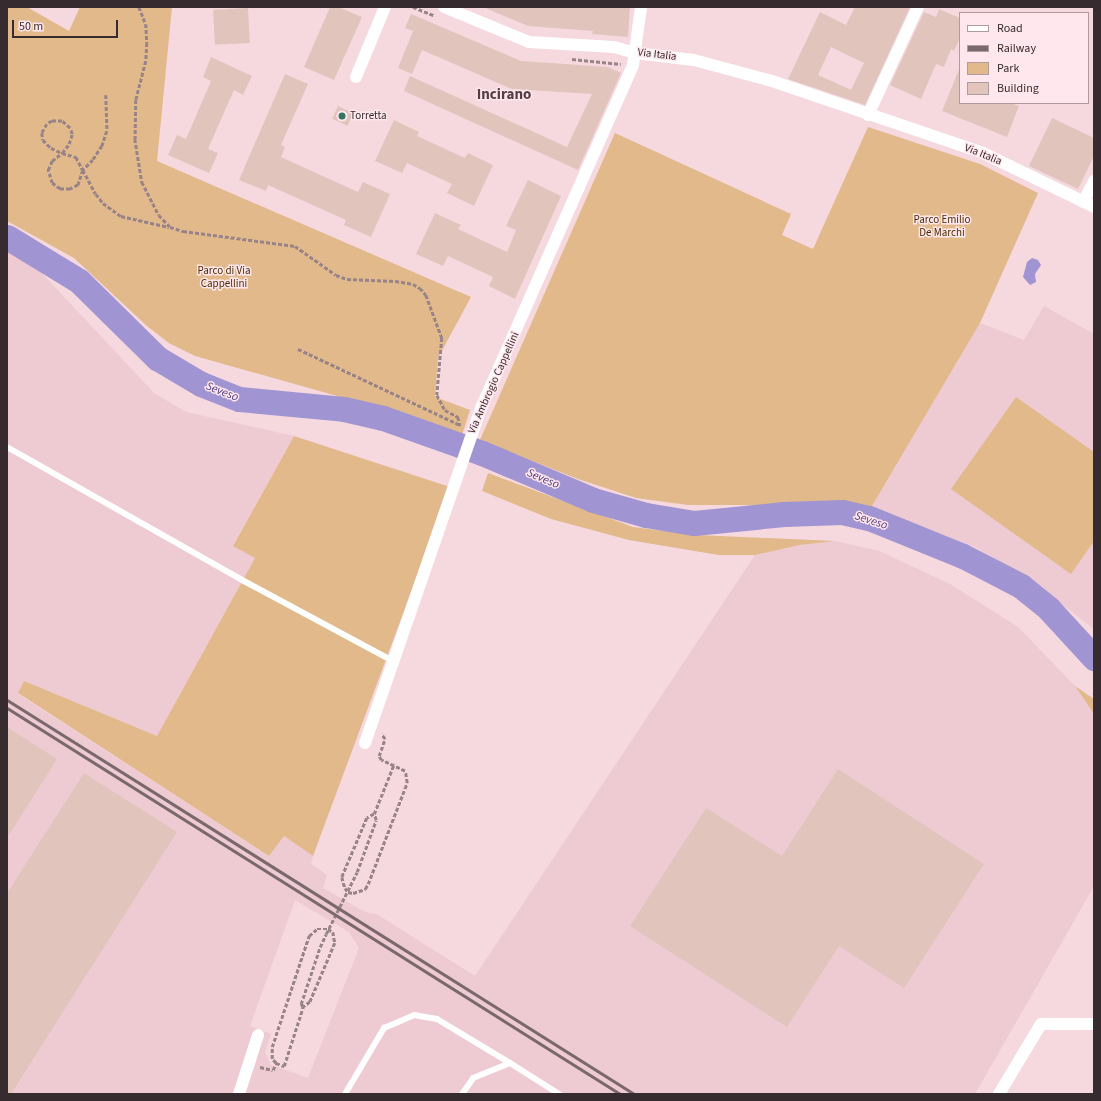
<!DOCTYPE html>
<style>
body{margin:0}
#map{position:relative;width:1101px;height:1101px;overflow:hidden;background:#f6d8df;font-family:"Source Sans 3",sans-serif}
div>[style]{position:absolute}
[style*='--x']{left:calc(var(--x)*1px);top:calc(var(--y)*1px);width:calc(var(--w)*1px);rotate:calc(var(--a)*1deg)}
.built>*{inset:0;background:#eecad3}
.green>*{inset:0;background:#e1b98b}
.water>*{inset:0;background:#a095d2}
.river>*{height:25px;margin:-12.5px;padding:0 12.5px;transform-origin:12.5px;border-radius:12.5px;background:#a095d2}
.building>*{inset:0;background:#e1c5bd;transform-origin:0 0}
.path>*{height:2.5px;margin-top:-1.25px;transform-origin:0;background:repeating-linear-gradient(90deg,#988388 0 4px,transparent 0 6px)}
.lane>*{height:6px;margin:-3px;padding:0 3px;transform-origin:3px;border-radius:3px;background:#fff}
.street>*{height:12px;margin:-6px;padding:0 6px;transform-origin:6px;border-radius:6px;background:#fff}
.rail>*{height:3px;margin:-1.5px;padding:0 1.5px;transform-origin:1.5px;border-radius:1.5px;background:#79686c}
.dots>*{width:11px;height:11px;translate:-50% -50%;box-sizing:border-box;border:2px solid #ffe7ed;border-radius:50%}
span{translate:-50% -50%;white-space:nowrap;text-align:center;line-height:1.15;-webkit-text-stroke:3px #ffe7ed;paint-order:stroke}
.street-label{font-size:11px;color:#362b2e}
.poi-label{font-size:11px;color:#362b2e}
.left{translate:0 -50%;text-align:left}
.park-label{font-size:11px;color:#4b2c00}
.water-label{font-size:12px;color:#4f3d86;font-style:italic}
.district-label{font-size:15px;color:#553e44;font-weight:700}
.frame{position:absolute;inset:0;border:8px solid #362b2e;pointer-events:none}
.legend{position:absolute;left:959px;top:12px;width:130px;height:92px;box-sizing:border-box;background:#ffe7ed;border:1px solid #af9ca1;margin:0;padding:5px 7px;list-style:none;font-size:12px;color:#362b2e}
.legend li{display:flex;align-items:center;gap:8px;height:20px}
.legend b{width:20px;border:1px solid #af9ca1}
.scale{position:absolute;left:12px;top:20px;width:106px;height:18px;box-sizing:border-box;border:2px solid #362b2e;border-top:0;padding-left:5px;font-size:12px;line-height:14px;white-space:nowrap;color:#362b2e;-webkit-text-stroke:3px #ffe7ed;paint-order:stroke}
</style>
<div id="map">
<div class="built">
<div style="clip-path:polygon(evenodd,7px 250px,37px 268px,154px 393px,186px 412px,294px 436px,233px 545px,255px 558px,157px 736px,24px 681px,18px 694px,269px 856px,284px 836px,313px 856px,311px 864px,327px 875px,323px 888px,363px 911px,378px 915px,475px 976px,755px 555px,800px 545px,835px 541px,879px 551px,950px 584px,1018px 627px,1075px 686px,1094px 714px,1094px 886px,975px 1094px,7px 1094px,7px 250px,295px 900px,349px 932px,359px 948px,308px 1078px,271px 1065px,265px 1052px,271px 1034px,250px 1026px,295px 900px)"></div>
<div style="clip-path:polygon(1044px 306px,1094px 334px,1094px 629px,1028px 578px,975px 547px,924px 527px,869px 511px,980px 323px,1024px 340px)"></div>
</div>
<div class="green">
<div style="clip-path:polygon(7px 7px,27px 7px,69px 31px,80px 7px,172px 7px,157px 161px,471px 297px,438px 358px,435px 397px,470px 410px,462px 435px,362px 403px,195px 356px,169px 343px,147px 326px,74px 258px,7px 221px)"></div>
<div style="clip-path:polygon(868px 127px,980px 164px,1038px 193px,980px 323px,869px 511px,808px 505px,688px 505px,636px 498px,578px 479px,480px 440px,615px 133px,791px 214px,782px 235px,813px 249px)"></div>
<div style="clip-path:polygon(1016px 397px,1094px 452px,1094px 541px,1071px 574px,951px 489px)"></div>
<div style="clip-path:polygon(294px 436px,450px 487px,313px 856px,284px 836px,269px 856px,18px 693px,24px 681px,157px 736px,255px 558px,233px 546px)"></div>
<div style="clip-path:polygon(488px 473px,633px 527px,697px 535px,835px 541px,800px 545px,755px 555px,719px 555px,629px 540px,551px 519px,482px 491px)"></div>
<div style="clip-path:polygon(1075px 686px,1094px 699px,1094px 714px)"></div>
</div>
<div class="water">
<div style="clip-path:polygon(1032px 258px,1038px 260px,1041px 265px,1035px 274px,1036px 282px,1030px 285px,1023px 277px,1027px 262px)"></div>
</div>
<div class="river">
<div style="--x:7;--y:237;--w:84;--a:31.4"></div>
<div style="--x:79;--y:281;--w:110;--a:44.6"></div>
<div style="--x:157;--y:358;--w:51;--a:30.6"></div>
<div style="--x:201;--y:384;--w:41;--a:21.5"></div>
<div style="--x:239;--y:399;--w:105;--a:5.4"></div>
<div style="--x:344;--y:409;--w:40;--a:13"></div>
<div style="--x:383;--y:418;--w:105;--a:19.5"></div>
<div style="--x:482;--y:453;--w:121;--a:22.9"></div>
<div style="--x:593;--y:500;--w:55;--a:15.8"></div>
<div style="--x:646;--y:515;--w:49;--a:9.5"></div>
<div style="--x:694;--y:523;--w:90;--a:-5.7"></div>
<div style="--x:784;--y:514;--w:58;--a:-2"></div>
<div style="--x:842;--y:512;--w:28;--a:13"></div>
<div style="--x:869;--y:518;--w:101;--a:22"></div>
<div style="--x:963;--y:556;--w:65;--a:27.3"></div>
<div style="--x:1021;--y:586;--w:36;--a:39"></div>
<div style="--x:1049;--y:609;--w:67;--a:47.4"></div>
</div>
<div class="building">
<div style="clip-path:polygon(330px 7px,338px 7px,362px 17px,334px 80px,304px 67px)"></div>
<div style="clip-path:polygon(483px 7px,630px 7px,628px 37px,592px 34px,593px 31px,528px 26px)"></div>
<div style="clip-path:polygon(evenodd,855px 7px,910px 7px,865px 105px,788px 79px,820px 12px,846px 25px,855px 7px,831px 47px,864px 63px,851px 90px,818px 75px,831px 47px)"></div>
<div style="left:248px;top:8px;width:35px;height:35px;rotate:87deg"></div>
<div style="clip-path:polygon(939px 9px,960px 18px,960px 38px,954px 51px,951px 49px,944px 67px,936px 64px,921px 99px,890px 85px,924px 12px,936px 17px)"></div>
<div style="clip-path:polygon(411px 14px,521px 61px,608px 67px,621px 73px,578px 170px,404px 91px,410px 76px,567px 147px,592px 94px,512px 89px,422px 50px,412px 74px,398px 68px,413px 31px,405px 28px)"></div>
<div style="clip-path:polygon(211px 57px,252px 76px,243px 95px,234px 90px,208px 149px,218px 153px,209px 173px,168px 155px,177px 135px,186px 139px,211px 81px,203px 77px)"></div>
<div style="clip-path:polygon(960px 67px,960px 103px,1011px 103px,1019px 106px,1007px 137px,942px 111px)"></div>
<div style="clip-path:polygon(285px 74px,308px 84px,281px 145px,285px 147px,281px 157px,358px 192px,363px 182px,390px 194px,371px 237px,344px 225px,346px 220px,268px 185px,266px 191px,239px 180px)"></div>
<div style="left:338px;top:106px;width:17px;height:14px;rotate:25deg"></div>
<div style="clip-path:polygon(1052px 118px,1094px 138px,1094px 156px,1078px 189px,1029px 166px)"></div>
<div style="clip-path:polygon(394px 120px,419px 132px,417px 136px,465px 158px,468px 153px,493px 165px,474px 206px,447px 193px,452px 184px,407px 163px,402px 173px,375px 161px)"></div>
<div style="clip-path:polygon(528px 180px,561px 196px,515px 299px,489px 286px,493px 277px,448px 256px,443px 266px,416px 254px,435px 213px,461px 225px,458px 229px,507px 252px,516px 230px,506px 226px)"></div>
<div style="clip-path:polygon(7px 727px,57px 759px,7px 838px)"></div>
<div style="clip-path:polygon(838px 769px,984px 864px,904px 988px,839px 946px,787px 1027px,630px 926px,706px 808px,782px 856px)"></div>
<div style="clip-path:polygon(84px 773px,177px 832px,11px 1094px,7px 1094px,7px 893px)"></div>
</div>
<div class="path">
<div style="--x:139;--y:7;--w:18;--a:68"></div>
<div style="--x:146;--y:24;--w:19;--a:87"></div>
<div style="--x:147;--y:43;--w:18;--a:93"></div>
<div style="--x:146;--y:61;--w:40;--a:104.4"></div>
<div style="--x:136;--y:100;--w:39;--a:91"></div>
<div style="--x:135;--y:139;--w:44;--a:80.8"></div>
<div style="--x:142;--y:182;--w:37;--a:63"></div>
<div style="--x:159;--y:215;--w:16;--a:47"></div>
<div style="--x:170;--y:227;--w:14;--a:17"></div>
<div style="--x:183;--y:231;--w:113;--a:7.6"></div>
<div style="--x:295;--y:246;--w:50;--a:35.3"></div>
<div style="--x:336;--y:275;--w:12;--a:20"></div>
<div style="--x:347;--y:279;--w:48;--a:2.4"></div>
<div style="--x:395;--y:281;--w:18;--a:9"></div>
<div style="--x:413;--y:284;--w:8;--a:30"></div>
<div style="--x:420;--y:288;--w:9;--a:49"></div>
<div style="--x:426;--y:295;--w:46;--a:69.6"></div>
<div style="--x:442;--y:338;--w:57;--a:95"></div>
<div style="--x:437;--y:395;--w:17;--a:62"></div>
<div style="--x:445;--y:410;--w:15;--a:28"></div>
<div style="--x:458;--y:417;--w:9;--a:77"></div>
<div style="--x:413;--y:7;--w:24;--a:22"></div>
<div style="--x:572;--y:59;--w:49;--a:5.8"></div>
<div style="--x:106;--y:95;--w:36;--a:88"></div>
<div style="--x:107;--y:131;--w:16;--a:108"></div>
<div style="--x:102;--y:146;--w:17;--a:123"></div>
<div style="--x:93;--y:160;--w:14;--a:135"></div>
<div style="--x:83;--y:170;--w:16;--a:108"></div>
<div style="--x:78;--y:185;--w:9;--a:153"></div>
<div style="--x:70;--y:189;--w:10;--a:180"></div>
<div style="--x:60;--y:189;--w:10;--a:-143"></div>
<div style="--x:52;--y:183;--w:14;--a:-107"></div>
<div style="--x:48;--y:170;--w:10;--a:-66"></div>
<div style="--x:52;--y:161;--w:13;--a:-39"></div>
<div style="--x:62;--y:153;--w:11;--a:-52"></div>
<div style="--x:69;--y:144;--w:10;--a:-73"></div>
<div style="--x:72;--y:134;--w:6;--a:-108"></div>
<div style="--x:70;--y:128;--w:11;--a:-139"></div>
<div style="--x:62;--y:121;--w:10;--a:180"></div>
<div style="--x:52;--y:121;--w:6;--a:149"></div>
<div style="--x:47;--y:124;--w:10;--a:119"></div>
<div style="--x:42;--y:133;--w:7;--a:82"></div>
<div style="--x:43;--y:140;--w:11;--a:45"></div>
<div style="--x:51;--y:148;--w:12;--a:24"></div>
<div style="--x:62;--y:153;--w:15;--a:16"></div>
<div style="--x:76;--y:157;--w:15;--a:62"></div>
<div style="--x:83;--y:170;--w:27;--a:62"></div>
<div style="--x:96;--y:194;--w:11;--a:52"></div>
<div style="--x:103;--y:203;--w:22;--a:36"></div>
<div style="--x:121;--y:216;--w:49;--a:12.9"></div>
<div style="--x:298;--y:349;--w:179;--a:25.1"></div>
<div style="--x:374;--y:814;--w:54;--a:-68.2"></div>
<div style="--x:276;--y:1063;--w:9;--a:21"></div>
<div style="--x:284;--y:1066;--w:62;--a:-72.1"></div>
<div style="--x:260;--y:1067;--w:13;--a:13"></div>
<div style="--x:273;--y:1070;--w:8;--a:-67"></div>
<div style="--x:276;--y:1063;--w:6;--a:-135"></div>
<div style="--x:272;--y:1059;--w:12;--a:-90"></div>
<div style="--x:272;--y:1047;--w:117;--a:-71.6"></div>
<div style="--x:309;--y:936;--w:11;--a:-41"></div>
<div style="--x:317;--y:929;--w:11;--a:0"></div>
<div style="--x:328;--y:929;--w:6;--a:31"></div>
<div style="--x:333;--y:932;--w:11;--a:80"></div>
<div style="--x:335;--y:943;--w:64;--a:113"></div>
<div style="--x:310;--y:1002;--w:9;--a:144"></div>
<div style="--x:303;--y:1007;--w:4;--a:-124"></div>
<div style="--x:301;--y:1004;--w:60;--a:-71.6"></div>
<div style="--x:320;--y:947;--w:14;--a:-65"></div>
<div style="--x:326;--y:934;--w:69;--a:-63.4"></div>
<div style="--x:357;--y:872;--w:55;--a:-69.9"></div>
<div style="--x:376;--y:820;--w:6;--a:-108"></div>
<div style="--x:374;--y:814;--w:8;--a:150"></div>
<div style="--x:367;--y:818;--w:64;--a:113"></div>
<div style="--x:342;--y:877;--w:11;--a:75"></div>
<div style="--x:345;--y:888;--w:5;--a:53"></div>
<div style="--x:348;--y:892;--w:5;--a:11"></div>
<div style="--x:353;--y:893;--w:13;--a:-18"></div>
<div style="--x:365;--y:889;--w:6;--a:-59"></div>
<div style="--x:368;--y:884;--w:108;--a:-68.9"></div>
<div style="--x:407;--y:783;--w:12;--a:-99"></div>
<div style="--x:405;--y:771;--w:26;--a:-155"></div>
<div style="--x:381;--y:760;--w:4;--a:-117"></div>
<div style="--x:379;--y:756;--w:18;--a:-71"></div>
<div style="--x:385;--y:739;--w:6;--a:-129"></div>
</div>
<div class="lane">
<div style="--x:7;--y:447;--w:270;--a:29.5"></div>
<div style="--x:242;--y:580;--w:171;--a:28.2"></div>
<div style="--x:345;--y:1094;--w:77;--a:-59.4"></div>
<div style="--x:384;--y:1028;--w:33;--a:-23"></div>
<div style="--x:414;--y:1015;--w:23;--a:10"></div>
<div style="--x:437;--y:1019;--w:85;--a:31.1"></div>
<div style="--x:462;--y:1094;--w:19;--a:-55"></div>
<div style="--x:473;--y:1078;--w:40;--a:-22"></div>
<div style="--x:510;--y:1063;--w:58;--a:32.3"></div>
</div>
<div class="street">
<div style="--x:444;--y:7;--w:92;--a:22.4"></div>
<div style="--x:529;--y:42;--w:85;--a:3.4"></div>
<div style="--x:614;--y:47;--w:22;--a:16"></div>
<div style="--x:635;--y:53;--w:59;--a:6.8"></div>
<div style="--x:694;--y:60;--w:81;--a:15.1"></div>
<div style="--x:772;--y:81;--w:223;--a:18.8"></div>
<div style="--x:983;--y:153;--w:123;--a:25.9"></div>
<div style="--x:356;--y:77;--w:76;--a:-67.5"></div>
<div style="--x:868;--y:115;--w:119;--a:-65.2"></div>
<div style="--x:1083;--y:202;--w:24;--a:-62"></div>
<div style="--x:365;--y:743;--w:357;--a:-70.9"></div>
<div style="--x:482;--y:406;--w:373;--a:-66.1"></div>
<div style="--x:633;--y:65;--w:59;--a:-82.1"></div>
<div style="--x:239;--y:1094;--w:62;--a:-72.1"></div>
<div style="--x:999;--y:1094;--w:82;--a:-59"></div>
<div style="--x:1041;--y:1024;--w:53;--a:0"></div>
</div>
<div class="rail">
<div style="--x:7;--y:700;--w:741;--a:32.14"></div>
<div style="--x:7;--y:708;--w:724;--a:32.2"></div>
</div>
<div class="dots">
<div style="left:342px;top:116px;background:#337463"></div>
</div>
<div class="street-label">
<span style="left:657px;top:55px;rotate:7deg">Via Italia</span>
<span style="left:983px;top:155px;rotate:22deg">Via Italia</span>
<span style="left:494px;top:383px;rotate:-66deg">Via Ambrogio Cappellini</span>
</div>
<div class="poi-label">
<span class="left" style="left:350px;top:116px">Torretta</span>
</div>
<div class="park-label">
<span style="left:942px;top:227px">Parco Emilio<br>De Marchi</span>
<span style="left:224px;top:278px">Parco di Via<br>Cappellini</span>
</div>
<div class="water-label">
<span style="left:222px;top:392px;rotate:21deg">Seveso</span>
<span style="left:543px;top:479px;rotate:23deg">Seveso</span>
<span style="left:871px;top:521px;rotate:18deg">Seveso</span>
</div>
<div class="district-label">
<span style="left:504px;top:95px">Incirano</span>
</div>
<div class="frame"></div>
<ul class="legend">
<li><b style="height:5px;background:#fff"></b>Road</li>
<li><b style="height:5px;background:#79686c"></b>Railway</li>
<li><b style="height:11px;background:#e1b98b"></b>Park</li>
<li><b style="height:11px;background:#e1c5bd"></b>Building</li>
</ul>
<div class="scale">50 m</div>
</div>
